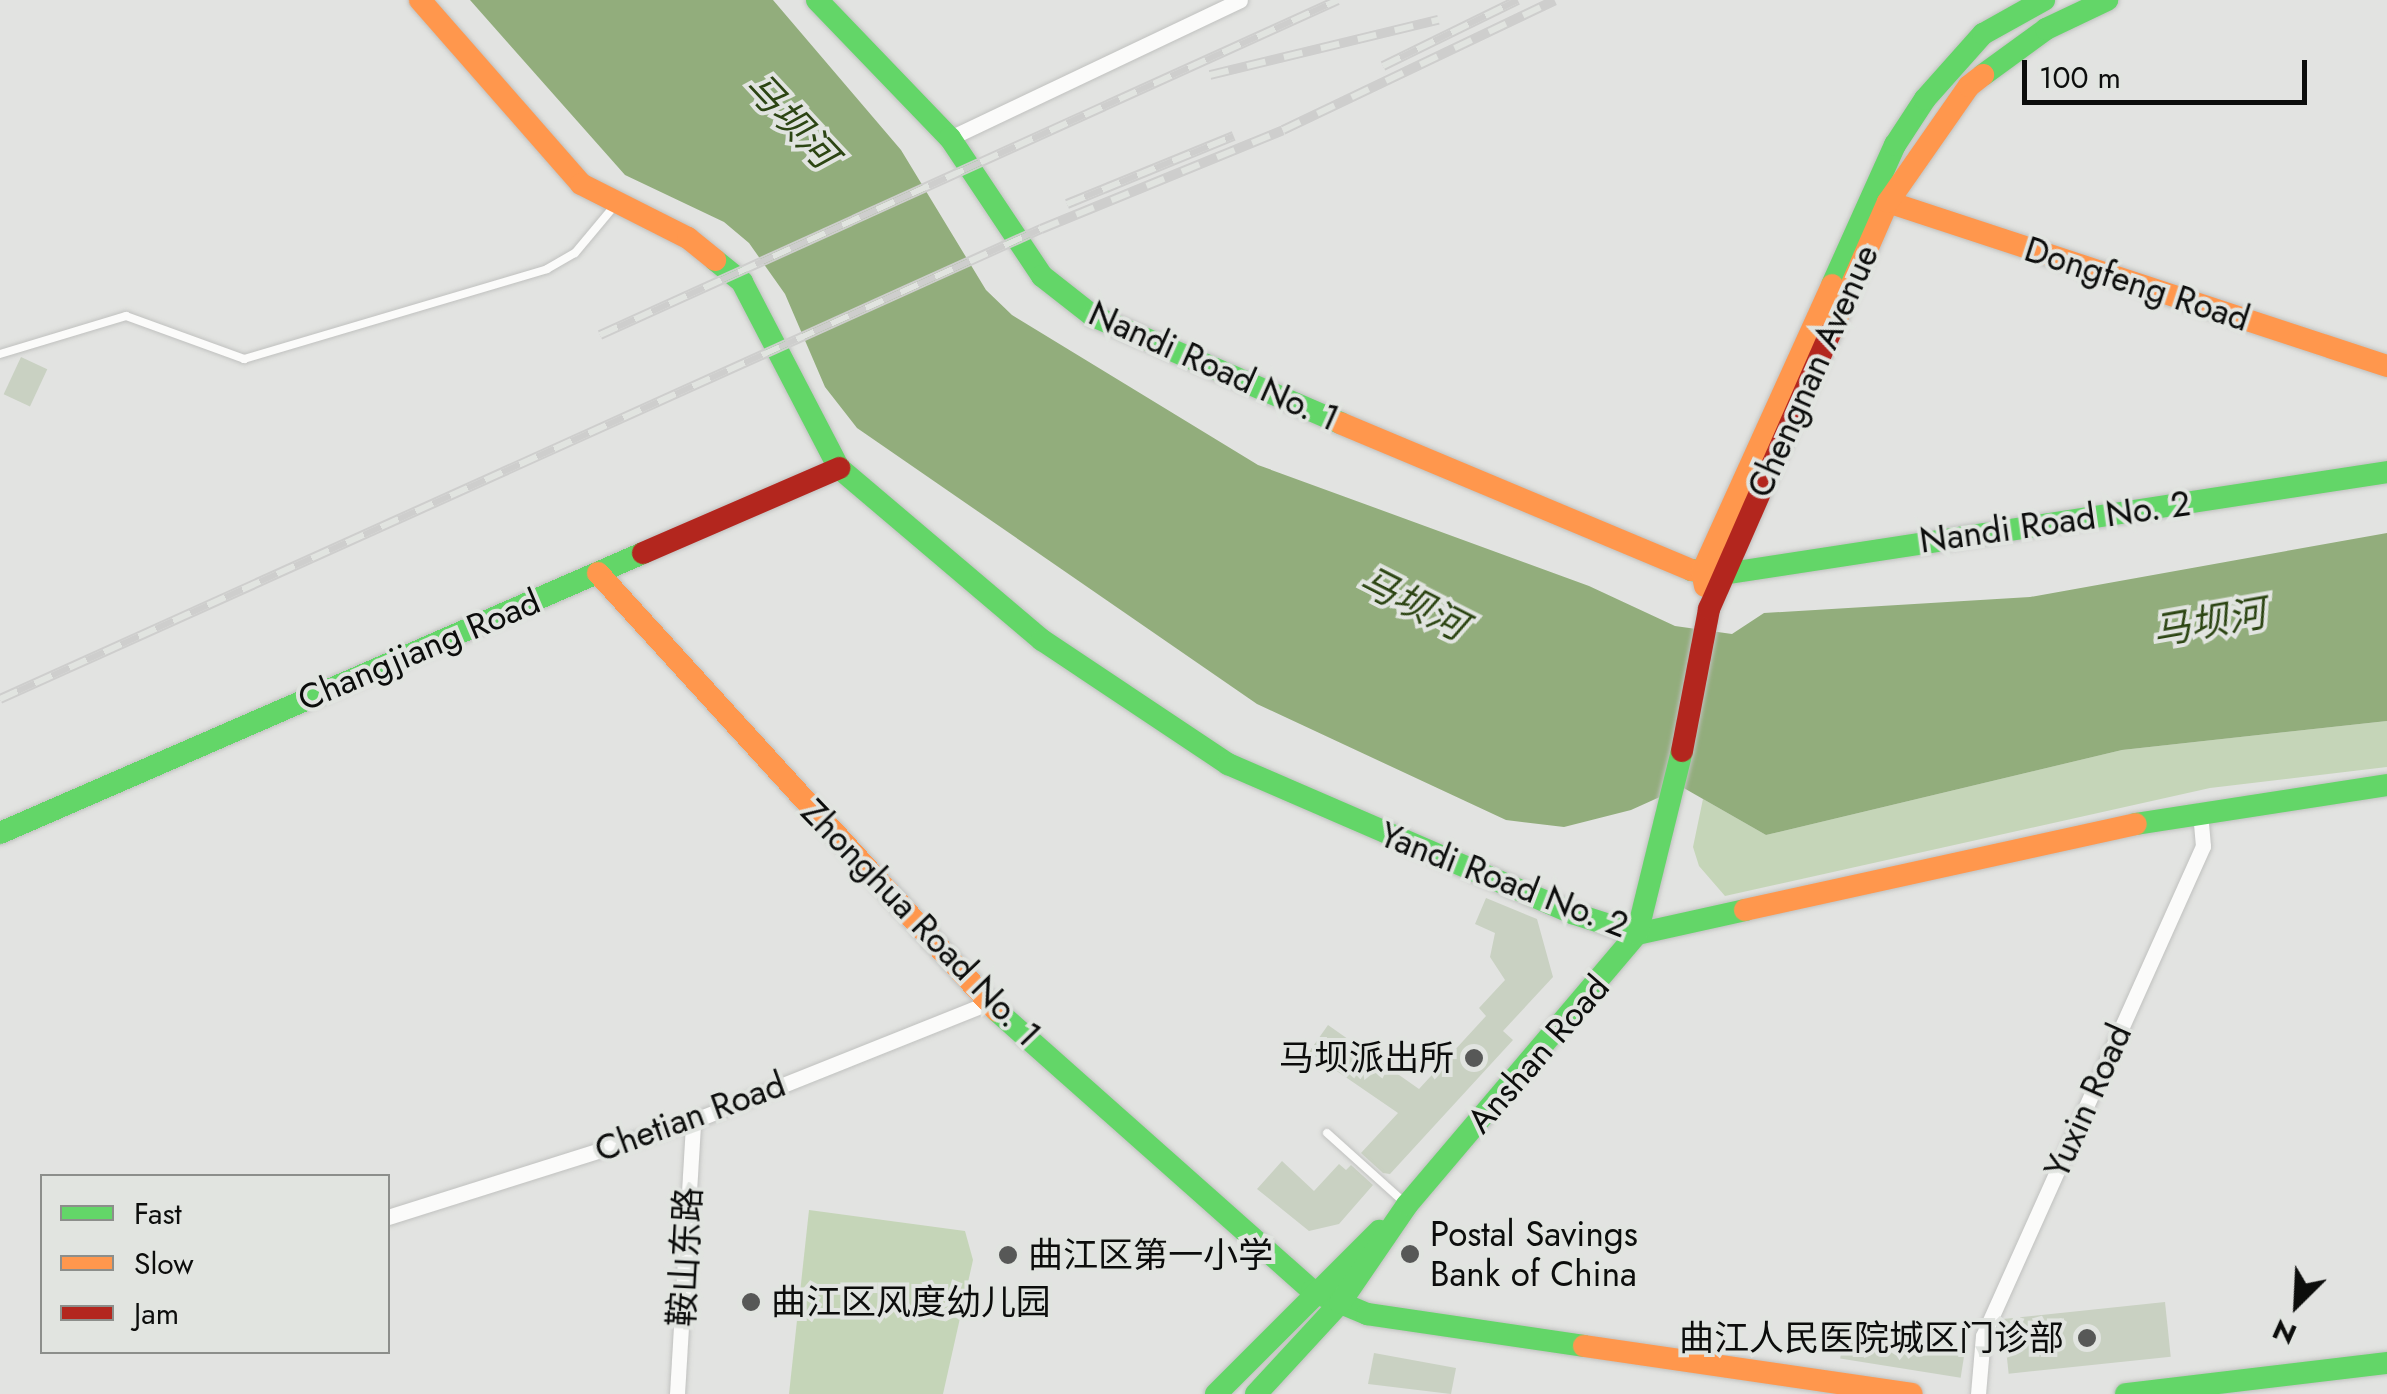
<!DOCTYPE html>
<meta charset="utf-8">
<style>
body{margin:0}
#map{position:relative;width:2387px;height:1394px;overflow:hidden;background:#e2e3e1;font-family:Jost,"Noto Sans SC",sans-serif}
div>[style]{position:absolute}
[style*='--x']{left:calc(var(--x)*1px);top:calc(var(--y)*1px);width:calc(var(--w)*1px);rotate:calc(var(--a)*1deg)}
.green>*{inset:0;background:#c5d5b8}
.water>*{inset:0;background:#92ad7c}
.building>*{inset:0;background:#c9d1c2;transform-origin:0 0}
.roads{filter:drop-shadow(0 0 2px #c0c1bf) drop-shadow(0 0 2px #c0c1bf)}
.lane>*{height:8px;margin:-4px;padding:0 4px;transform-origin:4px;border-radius:4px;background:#fbfbfa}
.street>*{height:15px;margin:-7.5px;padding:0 7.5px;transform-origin:7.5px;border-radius:7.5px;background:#fbfbfa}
.fast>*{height:22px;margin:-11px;padding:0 11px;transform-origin:11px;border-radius:11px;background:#63d668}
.slow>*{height:22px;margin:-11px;padding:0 11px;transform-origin:11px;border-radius:11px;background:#ff974d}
.jam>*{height:22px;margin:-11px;padding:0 11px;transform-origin:11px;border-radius:11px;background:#b3261e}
.rail>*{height:10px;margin-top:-5px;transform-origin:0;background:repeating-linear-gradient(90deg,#e1e4e0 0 19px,#cececd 0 38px);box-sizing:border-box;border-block:2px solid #cececd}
.dots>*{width:28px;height:28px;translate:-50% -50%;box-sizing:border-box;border:5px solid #e1e4e0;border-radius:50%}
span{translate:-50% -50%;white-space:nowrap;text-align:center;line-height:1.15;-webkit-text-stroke:8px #e1e4e0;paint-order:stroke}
.street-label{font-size:35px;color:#0c0d0c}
.poi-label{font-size:35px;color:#0c0d0c}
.right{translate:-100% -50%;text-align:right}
.left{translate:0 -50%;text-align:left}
.water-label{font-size:38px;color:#2c4513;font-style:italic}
.legend{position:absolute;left:40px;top:1174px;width:350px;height:180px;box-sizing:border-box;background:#e1e4e0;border:2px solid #8c8e8b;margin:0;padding:12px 18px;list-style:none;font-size:30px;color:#0c0d0c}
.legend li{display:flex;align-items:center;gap:20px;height:50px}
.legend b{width:50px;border:2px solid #8c8e8b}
.north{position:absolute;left:2247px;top:1254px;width:100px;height:100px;-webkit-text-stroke:8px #e1e4e0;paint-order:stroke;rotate:204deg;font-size:28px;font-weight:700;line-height:40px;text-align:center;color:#0c0d0c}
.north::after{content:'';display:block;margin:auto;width:35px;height:45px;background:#0c0d0c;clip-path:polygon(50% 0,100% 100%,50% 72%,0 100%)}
.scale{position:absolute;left:2022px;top:60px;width:285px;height:45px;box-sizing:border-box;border:5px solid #0c0d0c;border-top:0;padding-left:12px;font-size:30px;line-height:35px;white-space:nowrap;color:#0c0d0c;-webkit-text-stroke:8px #e1e4e0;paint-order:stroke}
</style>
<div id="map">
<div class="green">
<div style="clip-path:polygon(2387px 721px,2387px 767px,2210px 788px,1725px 896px,1699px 866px,1693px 847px,1703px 799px,1766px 835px,2122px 750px)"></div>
<div style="clip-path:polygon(809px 1210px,965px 1231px,973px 1260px,943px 1394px,789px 1394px)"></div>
</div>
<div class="water">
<div style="clip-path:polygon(470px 0,773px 0,901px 150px,986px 290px,1012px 315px,1258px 465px,1589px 586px,1675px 626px,1732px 634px,1764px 613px,2030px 597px,2387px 533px,2387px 721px,2122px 750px,1766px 835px,1682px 787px,1631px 810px,1564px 827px,1506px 820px,1257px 704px,857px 428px,825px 387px,785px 294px,749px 243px,724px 222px,625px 175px)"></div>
</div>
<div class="building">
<div style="left:21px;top:357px;width:29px;height:41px;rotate:25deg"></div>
<div style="clip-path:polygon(1486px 898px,1537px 919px,1553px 977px,1503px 1031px,1513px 1040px,1390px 1174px,1383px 1173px,1361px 1153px,1398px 1113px,1309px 1052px,1328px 1025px,1419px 1089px,1486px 1016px,1479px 1008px,1505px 980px,1490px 957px,1495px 933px,1475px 924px)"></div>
<div style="clip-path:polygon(1282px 1161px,1314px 1191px,1339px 1164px,1346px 1170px,1351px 1165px,1373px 1185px,1339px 1224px,1309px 1231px,1257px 1189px)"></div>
<div style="left:2165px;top:1302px;width:55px;height:163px;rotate:84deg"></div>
<div style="left:1845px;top:1328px;width:122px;height:31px;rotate:9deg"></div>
<div style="clip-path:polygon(1374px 1353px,1456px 1368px,1451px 1394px,1368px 1384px)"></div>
</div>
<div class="roads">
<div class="lane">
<div style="--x:0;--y:354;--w:132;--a:-16.8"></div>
<div style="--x:126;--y:316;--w:126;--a:20"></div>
<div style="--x:244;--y:359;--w:316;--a:-16.5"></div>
<div style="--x:547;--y:269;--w:32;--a:-30"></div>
<div style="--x:575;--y:253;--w:64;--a:-50.1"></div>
<div style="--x:1327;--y:1133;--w:103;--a:41.9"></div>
</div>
<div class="street">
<div style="--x:950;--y:138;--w:321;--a:-25.4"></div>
<div style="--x:388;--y:1217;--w:320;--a:-17.5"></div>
<div style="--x:693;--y:1121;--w:318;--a:-21.8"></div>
<div style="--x:677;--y:1394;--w:273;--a:-86.6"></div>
<div style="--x:1978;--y:1394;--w:58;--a:-85.1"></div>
<div style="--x:1983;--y:1336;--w:537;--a:-65.82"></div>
<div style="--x:2203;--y:846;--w:36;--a:-95"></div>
</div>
<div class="fast">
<div style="--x:817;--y:0;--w:192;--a:46.1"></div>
<div style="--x:950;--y:138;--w:166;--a:56.3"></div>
<div style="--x:1042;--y:276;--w:65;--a:38.1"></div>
<div style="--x:1093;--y:316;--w:269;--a:23.4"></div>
<div style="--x:1983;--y:75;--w:78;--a:-36.1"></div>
<div style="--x:2046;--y:29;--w:68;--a:-25.4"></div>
<div style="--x:715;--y:260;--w:35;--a:39"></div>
<div style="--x:742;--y:282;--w:210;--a:62.5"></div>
<div style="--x:839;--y:468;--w:266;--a:40.3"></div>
<div style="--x:1042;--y:640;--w:224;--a:33.7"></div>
<div style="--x:1228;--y:764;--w:375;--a:23.4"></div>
<div style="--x:1572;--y:913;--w:68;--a:17.9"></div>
<div style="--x:1637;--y:934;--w:111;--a:-12.5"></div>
<div style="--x:1832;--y:285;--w:154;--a:-65.8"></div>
<div style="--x:1895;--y:145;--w:55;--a:-56.9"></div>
<div style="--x:1925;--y:99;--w:87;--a:-48.3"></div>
<div style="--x:1983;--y:34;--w:70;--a:-29.1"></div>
<div style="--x:1691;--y:570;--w:32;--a:7"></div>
<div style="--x:1723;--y:574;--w:672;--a:-8.73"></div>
<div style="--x:2136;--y:824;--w:254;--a:-8.8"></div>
<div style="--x:0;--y:833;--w:701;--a:-23.53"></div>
<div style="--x:997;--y:1011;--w:421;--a:41.6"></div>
<div style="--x:1312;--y:1291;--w:60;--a:22.7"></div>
<div style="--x:1367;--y:1314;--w:219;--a:8.4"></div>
<div style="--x:1216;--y:1394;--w:231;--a:-45"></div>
<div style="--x:1256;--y:1394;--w:124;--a:-47.3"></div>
<div style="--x:1340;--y:1303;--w:119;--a:-55.6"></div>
<div style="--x:1407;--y:1205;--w:355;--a:-49.7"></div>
<div style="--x:1637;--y:934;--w:188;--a:-76.2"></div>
<div style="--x:2126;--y:1394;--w:263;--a:-6.8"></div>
</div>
<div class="slow">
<div style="--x:420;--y:0;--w:244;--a:48.8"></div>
<div style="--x:581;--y:184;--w:120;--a:26.8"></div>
<div style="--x:688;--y:238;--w:35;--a:39"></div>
<div style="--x:1888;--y:202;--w:525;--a:18.19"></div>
<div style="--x:1830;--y:334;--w:144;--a:-66.3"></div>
<div style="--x:1888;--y:202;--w:141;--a:-55.1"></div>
<div style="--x:1969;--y:86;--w:18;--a:-38"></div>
<div style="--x:1340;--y:423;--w:381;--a:22.7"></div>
<div style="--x:598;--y:573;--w:592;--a:47.67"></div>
<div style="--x:1705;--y:586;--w:14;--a:-102"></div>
<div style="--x:1702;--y:572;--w:315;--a:-65.6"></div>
<div style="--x:1745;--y:910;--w:400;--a:-12.4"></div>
<div style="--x:1584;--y:1346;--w:331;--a:8.3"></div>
</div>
<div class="jam">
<div style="--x:643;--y:553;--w:214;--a:-23.4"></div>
<div style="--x:1682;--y:751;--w:145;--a:-79.2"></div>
<div style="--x:1709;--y:609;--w:300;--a:-66.3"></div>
</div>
</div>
<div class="rail">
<div style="--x:1383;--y:66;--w:150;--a:-26.1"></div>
<div style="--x:1210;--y:75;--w:235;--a:-13.6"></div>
<div style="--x:1067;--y:204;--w:180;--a:-22.2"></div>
<div style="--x:600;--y:335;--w:810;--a:-24.41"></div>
<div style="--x:0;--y:699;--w:1142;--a:-24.3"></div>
<div style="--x:1041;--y:229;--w:261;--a:-22.2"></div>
<div style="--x:1283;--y:130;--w:301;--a:-25.5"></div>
</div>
<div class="dots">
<div style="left:1474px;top:1058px;background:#575857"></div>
<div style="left:1410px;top:1254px;background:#575857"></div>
<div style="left:1008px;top:1255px;background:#575857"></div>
<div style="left:751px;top:1302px;background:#575857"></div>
<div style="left:2087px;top:1338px;background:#575857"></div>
</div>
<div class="street-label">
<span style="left:2137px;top:284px;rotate:18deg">Dongfeng Road</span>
<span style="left:1214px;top:366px;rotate:24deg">Nandi Road No. 1</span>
<span style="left:1813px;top:371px;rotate:-66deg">Chengnan Avenue</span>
<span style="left:2055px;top:522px;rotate:-8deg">Nandi Road No. 2</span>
<span style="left:419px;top:650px;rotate:-23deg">Changjiang Road</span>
<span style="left:1504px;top:880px;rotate:21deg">Yandi Road No. 2</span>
<span style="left:921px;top:923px;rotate:46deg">Zhonghua Road No. 1</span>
<span style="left:1538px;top:1054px;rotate:-49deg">Anshan Road</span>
<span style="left:2088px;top:1101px;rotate:-66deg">Yuxin Road</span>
<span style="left:690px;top:1117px;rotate:-20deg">Chetian Road</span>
<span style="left:685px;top:1257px;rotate:-87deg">鞍山东路</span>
</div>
<div class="poi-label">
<span class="right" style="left:1454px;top:1058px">马坝派出所</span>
<span class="left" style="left:1430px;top:1254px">Postal Savings<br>Bank of China</span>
<span class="left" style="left:1028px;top:1255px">曲江区第一小学</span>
<span class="left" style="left:771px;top:1302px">曲江区风度幼儿园</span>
<span class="right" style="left:2064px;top:1338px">曲江人民医院城区门诊部</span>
</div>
<div class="water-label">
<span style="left:791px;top:120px;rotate:47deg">马坝河</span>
<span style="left:1413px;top:603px;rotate:27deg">马坝河</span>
<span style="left:2209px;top:622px;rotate:-10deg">马坝河</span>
</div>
<ul class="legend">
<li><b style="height:12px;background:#63d668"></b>Fast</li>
<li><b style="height:12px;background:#ff974d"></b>Slow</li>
<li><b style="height:12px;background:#b3261e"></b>Jam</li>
</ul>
<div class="north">N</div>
<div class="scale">100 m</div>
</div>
